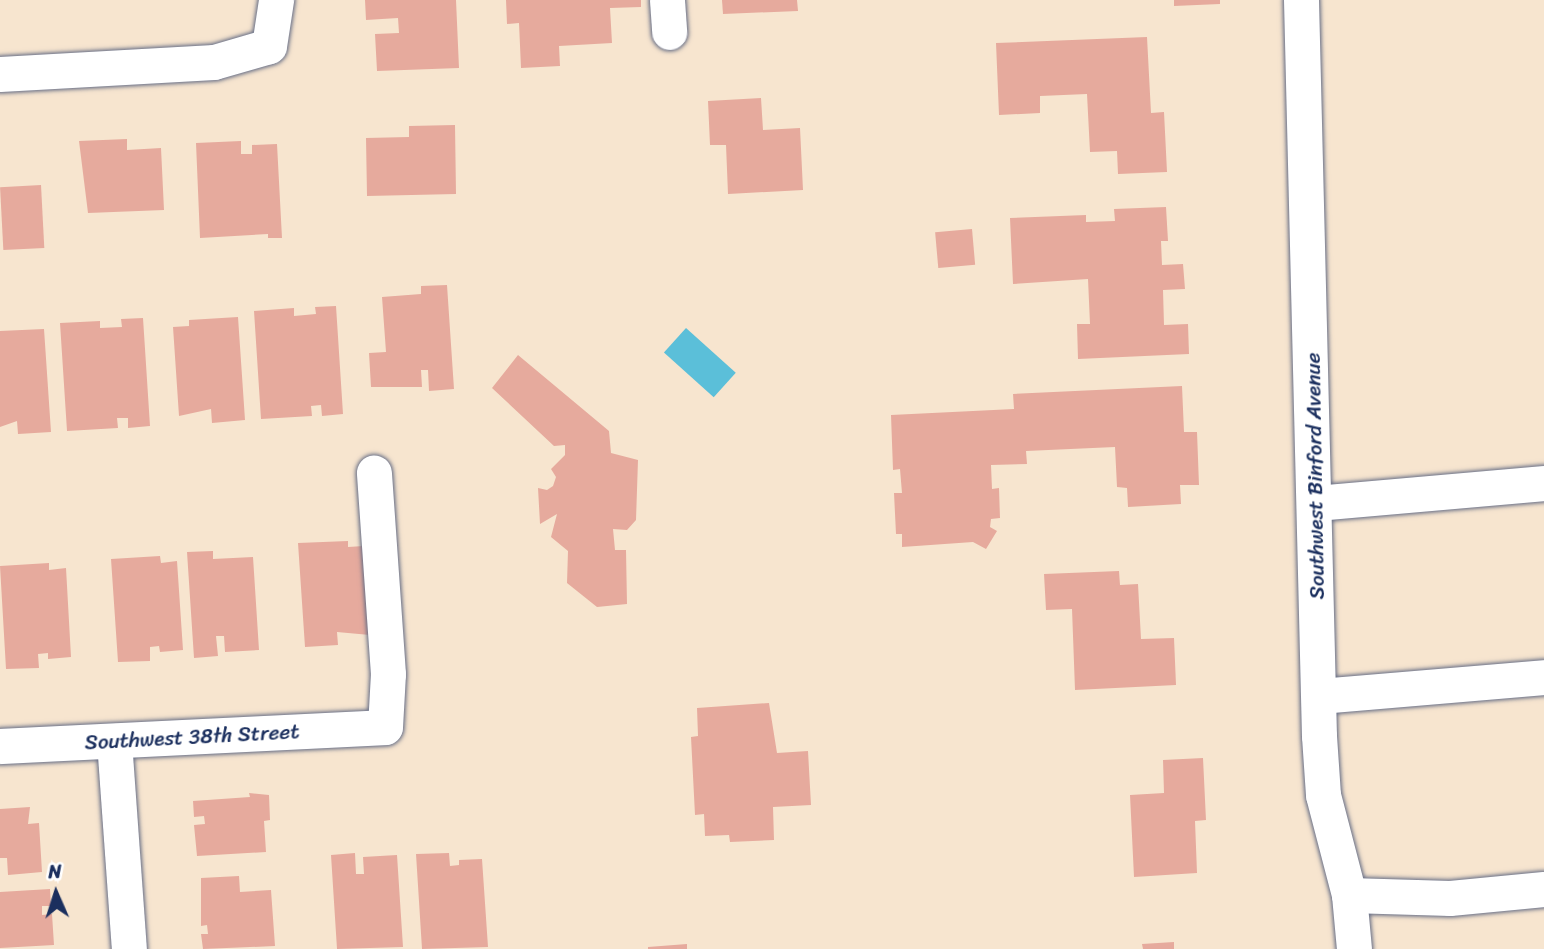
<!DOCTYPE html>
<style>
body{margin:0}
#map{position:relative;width:1544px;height:949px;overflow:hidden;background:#f7e5cf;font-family:Sriracha,sans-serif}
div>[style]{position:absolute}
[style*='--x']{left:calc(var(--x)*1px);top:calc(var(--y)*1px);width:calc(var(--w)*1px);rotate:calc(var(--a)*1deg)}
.water>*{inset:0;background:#5bbfd9;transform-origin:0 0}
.building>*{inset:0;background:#e6aa9d;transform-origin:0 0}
.roads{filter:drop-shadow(0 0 2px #686f86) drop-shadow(0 0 2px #686f86)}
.minor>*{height:35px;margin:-17.5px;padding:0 17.5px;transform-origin:17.5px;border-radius:17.5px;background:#fff}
span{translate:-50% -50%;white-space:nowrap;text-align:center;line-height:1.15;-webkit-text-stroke:6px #fff;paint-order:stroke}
.street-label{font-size:21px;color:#1b2f5e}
.north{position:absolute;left:21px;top:858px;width:70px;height:70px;-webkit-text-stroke:5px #fff;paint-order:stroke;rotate:357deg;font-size:19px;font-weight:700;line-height:28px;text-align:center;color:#1b2f5e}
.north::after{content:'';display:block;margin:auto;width:24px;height:32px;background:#1b2f5e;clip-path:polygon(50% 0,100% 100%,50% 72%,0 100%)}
</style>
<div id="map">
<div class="water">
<div style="left:686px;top:328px;width:67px;height:33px;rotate:42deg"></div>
</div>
<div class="building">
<div style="clip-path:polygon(365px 0,456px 0,459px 68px,377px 71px,375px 34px,399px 33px,398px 18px,366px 20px)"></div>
<div style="clip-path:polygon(506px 0,641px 0,641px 7px,610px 8px,612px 43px,559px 46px,560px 66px,521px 68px,519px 23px,507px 24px)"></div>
<div style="clip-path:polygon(722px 0,797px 0,798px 11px,723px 14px)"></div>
<div style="clip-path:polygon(1174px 0,1220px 0,1220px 4px,1174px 6px)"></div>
<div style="clip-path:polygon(1147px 37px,1151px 113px,1164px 112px,1167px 172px,1118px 174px,1117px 151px,1090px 152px,1087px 94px,1040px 96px,1040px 113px,999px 115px,996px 43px)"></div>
<div style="clip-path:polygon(761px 98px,763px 130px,800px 128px,803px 190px,728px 194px,726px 145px,710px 145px,708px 101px)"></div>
<div style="clip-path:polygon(455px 125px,456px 194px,367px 196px,366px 138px,409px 137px,409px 126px)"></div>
<div style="clip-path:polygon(127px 139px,127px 150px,161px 148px,164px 210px,88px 213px,79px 141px)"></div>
<div style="clip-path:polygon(241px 141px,241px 154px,252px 154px,252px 145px,277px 144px,282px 238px,268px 238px,268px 234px,200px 238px,196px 143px)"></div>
<div style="left:41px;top:185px;width:63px;height:41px;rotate:87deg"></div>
<div style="clip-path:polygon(1166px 207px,1168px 241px,1161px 241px,1162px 265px,1183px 264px,1185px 289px,1163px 290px,1164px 325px,1188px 324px,1189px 354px,1078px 359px,1077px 324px,1090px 324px,1088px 279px,1013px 284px,1010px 218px,1086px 215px,1086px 222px,1115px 221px,1114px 209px)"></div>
<div style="left:972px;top:229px;width:36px;height:37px;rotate:85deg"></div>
<div style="clip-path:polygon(447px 285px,454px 389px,429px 391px,428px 370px,421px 370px,422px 387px,371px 387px,369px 353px,386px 352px,382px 297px,421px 294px,421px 286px)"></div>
<div style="clip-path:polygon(336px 306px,343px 414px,322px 416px,321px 405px,311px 406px,312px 416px,261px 419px,254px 311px,294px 308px,294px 316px,316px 314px,315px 307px)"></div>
<div style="clip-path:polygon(238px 317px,245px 420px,212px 423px,211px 409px,179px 416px,173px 327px,189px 326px,189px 320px)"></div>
<div style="clip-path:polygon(143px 318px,150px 426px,128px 428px,128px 418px,117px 418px,118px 428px,67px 431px,60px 323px,100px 321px,100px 328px,122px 327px,121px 319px)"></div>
<div style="clip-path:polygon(44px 329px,51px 432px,18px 434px,17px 421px,0 427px,0 331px)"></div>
<div style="clip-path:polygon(518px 355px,609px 431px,611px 453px,638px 460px,636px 520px,627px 530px,613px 529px,615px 550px,626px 550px,627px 604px,597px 607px,567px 583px,568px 551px,551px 537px,557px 514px,540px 524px,538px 488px,547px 490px,553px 486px,556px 477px,551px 469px,565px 455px,565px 445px,554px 446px,492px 388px)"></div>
<div style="clip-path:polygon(1182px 386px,1184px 432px,1197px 432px,1199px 485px,1180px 485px,1181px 504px,1128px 507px,1127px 488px,1117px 487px,1115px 447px,1026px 451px,1027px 464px,991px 465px,992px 489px,999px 488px,1000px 518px,991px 519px,990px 527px,997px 531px,986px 549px,973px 542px,902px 547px,902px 534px,896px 534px,894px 493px,902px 493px,900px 469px,893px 470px,891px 415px,1014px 409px,1013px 394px)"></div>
<div style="clip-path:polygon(348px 541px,348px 547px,364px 546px,370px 635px,337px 632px,338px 645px,305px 647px,298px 543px)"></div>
<div style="clip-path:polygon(213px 551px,213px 559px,253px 557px,259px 650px,225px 652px,224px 636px,216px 636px,218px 656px,194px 658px,187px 552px)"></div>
<div style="clip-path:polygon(160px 556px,161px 563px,177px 561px,183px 650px,160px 652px,159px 646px,150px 647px,150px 661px,118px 662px,111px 559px)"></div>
<div style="clip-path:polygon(49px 563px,49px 570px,66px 568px,71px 657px,48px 659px,48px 653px,38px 654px,39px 668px,6px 669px,0 566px)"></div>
<div style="clip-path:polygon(1119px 571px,1120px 585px,1138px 584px,1141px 639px,1174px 638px,1176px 685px,1075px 690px,1072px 609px,1046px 610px,1044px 574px)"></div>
<div style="clip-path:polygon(769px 703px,777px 753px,808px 751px,811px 805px,773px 807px,774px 840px,730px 842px,729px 835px,705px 836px,704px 814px,695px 815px,691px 737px,698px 736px,697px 708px)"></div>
<div style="clip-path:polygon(1203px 758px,1206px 820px,1195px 821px,1197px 873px,1134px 877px,1130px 795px,1164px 793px,1163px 760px)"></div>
<div style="clip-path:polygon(249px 793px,269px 795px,270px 820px,264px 821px,266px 852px,197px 856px,194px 825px,205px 824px,204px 816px,194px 817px,193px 801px,250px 797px)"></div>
<div style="clip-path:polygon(30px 807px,28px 824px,39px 823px,42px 872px,8px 875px,7px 858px,0 858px,0 809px)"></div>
<div style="clip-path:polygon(355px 853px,356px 874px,364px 874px,363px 857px,397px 855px,403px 947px,337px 949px,331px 855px)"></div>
<div style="clip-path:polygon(449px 853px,450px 866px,459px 865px,459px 860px,482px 859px,488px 947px,422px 949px,416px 854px)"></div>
<div style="clip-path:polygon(239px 876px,240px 892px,271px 890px,275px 946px,203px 949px,201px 934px,208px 934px,207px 925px,201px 926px,201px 878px)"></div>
<div style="clip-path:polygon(50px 889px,51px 906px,42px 906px,42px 915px,52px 914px,54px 945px,0 948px,0 892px)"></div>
<div style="clip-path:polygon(1174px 942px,1174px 949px,1143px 949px,1142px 944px)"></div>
<div style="clip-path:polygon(687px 944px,687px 949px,648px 949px,648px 947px)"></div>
</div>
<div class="roads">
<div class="minor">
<div style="--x:667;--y:0;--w:32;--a:86"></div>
<div style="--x:1301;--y:0;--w:736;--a:88.6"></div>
<div style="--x:1319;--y:736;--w:59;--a:86.1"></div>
<div style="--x:1323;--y:795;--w:103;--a:75.4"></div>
<div style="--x:1349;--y:895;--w:54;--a:84.7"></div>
<div style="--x:0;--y:74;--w:214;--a:-3.2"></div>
<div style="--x:214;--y:62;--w:57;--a:-16.2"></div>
<div style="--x:269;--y:46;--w:47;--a:-81.3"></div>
<div style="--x:1316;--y:503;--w:229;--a:-5"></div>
<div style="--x:1319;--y:696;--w:226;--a:-4.8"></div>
<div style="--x:114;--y:741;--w:209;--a:85.9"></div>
<div style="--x:0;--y:746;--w:385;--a:-2.8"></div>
<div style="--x:385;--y:727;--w:53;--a:-86.8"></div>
<div style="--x:388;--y:674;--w:202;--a:-94"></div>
<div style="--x:1349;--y:895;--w:101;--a:1.7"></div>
<div style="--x:1450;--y:898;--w:94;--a:-5.5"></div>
</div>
</div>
<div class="street-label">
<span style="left:1315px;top:476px;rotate:-91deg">Southwest Binford Avenue</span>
<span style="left:192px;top:737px;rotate:-3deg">Southwest 38th Street</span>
</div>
<div class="north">N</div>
</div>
